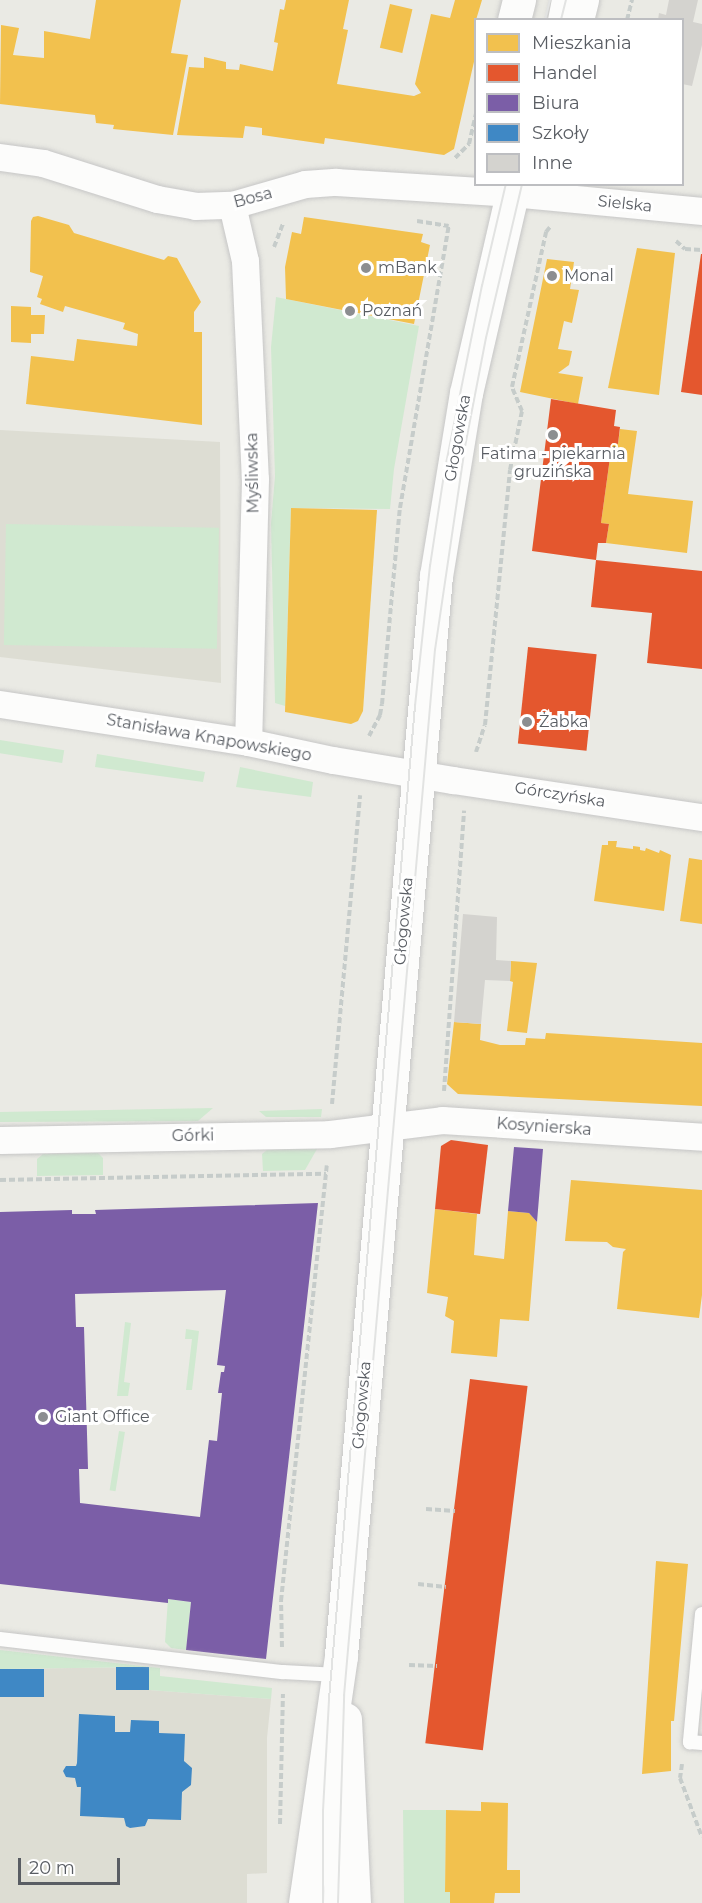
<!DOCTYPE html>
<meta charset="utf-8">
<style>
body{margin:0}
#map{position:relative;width:702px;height:1903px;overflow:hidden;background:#eaeae4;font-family:Montserrat,sans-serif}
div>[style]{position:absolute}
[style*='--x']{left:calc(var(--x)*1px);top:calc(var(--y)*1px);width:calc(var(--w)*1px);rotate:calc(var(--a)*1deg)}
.education>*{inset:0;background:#ddddd3}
.green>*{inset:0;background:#d0e9d0;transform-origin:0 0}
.homes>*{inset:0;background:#f2c14e;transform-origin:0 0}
.shops>*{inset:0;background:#e4572e;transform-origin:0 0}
.offices>*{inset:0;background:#7b5ea7}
.schools>*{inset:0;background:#3f88c5;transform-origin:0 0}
.building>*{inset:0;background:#d4d3cf}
.path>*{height:4px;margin-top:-2px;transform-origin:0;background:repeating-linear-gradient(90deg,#c6ccca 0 6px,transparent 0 9px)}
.roads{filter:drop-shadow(0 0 2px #c6c6c6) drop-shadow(0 0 2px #c6c6c6)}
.lane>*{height:14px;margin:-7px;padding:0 7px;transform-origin:7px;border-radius:7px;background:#fcfcfb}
.street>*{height:27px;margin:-13.5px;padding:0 13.5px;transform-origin:13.5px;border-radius:13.5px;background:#fcfcfb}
.secondary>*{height:33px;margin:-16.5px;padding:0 16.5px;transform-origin:16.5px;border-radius:16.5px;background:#fcfcfb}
.tram>*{height:1.5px;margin:-0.75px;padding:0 0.75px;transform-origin:0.75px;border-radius:0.75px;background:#e2e3e2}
.dots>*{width:16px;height:16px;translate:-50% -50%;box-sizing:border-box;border:3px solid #fff;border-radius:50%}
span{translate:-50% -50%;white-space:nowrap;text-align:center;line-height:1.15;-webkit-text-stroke:6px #fff;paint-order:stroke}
.street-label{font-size:16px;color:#595d63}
.poi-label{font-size:16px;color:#595d63}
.left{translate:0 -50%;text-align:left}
.legend{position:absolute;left:474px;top:18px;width:210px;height:168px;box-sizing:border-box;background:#fff;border:2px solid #bdbec1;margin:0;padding:8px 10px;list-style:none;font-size:18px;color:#595d63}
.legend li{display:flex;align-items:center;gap:12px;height:30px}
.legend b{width:30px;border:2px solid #bdbec1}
.scale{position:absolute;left:18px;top:1858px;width:102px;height:27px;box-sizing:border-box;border:3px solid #595d63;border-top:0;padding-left:8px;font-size:18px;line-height:21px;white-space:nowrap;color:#595d63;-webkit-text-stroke:4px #fff;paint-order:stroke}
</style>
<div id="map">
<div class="education">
<div style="clip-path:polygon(0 430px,220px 442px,221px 683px,0 657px)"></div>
<div style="clip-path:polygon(149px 1667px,149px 1690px,271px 1699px,267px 1738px,267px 1873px,247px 1874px,247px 1903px,0 1903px,0 1669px)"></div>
</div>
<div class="green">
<div style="clip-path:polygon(276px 297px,419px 326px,394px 469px,390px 509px,291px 508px,285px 706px,275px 703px,271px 524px,275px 476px,271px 347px)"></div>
<div style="left:6px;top:524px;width:213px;height:121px;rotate:1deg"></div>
<div style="left:0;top:740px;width:65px;height:13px;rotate:9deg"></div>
<div style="clip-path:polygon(97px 754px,205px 772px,203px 782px,95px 767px)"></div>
<div style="clip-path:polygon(240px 767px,313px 782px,311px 797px,236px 787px)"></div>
<div style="clip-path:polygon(213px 1108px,198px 1121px,0 1122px,0 1112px)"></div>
<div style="clip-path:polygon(322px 1109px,321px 1117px,266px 1117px,259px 1111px)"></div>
<div style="clip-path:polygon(317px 1149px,305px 1170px,263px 1171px,262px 1154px,267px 1150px)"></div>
<div style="clip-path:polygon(98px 1153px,103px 1158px,103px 1175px,37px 1176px,37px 1159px,43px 1154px)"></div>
<div style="clip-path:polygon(125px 1322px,131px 1323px,124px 1382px,130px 1383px,128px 1396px,117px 1396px)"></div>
<div style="clip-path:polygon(186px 1329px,199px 1331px,192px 1390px,186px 1390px,192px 1339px,185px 1339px)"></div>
<div style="left:119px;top:1431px;width:6px;height:60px;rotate:9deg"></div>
<div style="clip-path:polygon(168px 1599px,191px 1602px,186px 1650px,171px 1648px,165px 1642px)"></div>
<div style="clip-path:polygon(0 1650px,160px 1668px,160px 1676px,272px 1688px,271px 1699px,149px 1690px,148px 1667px,0 1669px)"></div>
<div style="clip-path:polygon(403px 1810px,446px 1810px,445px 1892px,450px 1892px,450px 1903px,404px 1903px)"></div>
</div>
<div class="homes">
<div style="clip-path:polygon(96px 0,181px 0,171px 53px,188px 55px,173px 135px,113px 129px,114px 125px,96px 123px,95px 115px,0 104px,1px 25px,19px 28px,13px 55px,44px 58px,44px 31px,90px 39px)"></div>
<div style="clip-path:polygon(286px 0,349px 0,343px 29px,348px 30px,337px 84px,414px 96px,421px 93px,415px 84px,431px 14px,450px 18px,455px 0,482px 0,476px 20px,476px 53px,454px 149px,444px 155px,325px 138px,324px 144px,262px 135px,262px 128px,245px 126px,243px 138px,177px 135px,189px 67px,204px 68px,204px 57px,226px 62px,226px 69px,239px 70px,240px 64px,273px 71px,278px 43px,274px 42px,280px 9px,284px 10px)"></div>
<div style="left:390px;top:4px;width:23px;height:45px;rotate:13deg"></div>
<div style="clip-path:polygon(38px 216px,69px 225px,74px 233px,164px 260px,168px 256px,177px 258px,201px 302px,194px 312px,194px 332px,202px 332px,202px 425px,26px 404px,31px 356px,74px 361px,77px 339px,137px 346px,138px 334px,123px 329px,125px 323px,65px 306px,63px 312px,40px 304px,42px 299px,37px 297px,43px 276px,30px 272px,31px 221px,33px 217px)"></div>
<div style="clip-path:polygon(304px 217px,423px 234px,421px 242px,430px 245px,414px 324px,286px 299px,285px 267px,292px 232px,301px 234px)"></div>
<div style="clip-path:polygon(637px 248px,675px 253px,659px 395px,608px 388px)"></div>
<div style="clip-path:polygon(547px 259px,574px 262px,570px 289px,579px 290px,572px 323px,564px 321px,558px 349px,572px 351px,569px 365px,558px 373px,583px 377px,578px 404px,520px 392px)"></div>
<div style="clip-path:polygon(11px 306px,31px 307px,31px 315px,45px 315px,44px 334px,31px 334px,31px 343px,11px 342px)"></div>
<div style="clip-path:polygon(620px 429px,637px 431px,628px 494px,693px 501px,687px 553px,606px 543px,609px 524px,601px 523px,612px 443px,618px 444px)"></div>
<div style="clip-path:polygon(291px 508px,377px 510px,363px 711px,358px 721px,351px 724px,285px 712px)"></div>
<div style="clip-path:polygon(608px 841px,617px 841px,616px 847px,633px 849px,633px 846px,640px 847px,640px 850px,645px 851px,646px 848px,659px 853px,660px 850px,671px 855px,664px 911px,594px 901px,602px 845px,608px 845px)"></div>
<div style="clip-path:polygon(689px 858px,702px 860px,702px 924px,680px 921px)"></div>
<div style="clip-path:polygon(511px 961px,537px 963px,527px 1033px,507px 1031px,513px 982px,510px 981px)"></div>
<div style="clip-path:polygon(454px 1022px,481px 1024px,480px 1040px,500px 1045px,525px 1045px,526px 1038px,545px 1039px,546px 1033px,702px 1043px,702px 1106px,458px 1094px,447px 1084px)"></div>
<div style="clip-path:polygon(571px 1180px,702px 1190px,702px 1295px,699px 1318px,617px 1309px,623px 1252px,626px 1249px,613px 1247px,607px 1242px,565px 1241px)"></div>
<div style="clip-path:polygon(435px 1209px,477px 1214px,474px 1255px,504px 1259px,508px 1211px,529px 1213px,537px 1222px,529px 1321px,500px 1319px,497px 1357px,451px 1353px,454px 1321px,445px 1316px,448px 1297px,427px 1293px)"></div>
<div style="clip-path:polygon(656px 1561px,688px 1564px,674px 1721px,671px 1721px,671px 1771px,642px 1774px)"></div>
<div style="clip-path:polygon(481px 1802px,508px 1803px,507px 1870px,520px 1870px,520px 1893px,495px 1893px,494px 1903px,450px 1903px,450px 1892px,445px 1892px,446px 1810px,481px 1811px)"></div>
</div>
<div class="shops">
<div style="clip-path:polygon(701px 254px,702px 254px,702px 395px,681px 392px)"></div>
<div style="clip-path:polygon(551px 399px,616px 410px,614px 426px,620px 427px,618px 444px,612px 443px,601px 523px,609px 524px,606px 543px,598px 543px,596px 560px,532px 551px)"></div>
<div style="clip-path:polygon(596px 560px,702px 571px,702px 669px,647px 663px,652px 613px,591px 607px)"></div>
<div style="left:528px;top:647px;width:69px;height:97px;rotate:6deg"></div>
<div style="clip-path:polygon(451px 1140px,488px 1145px,480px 1214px,435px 1209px,441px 1146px)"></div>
<div style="left:470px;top:1379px;width:58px;height:367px;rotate:7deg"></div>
</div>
<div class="offices">
<div style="clip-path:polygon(514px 1147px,543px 1149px,537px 1222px,529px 1213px,508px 1211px)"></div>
<div style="clip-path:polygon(evenodd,318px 1203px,266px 1659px,186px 1650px,191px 1602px,168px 1599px,168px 1603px,0 1584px,0 1212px,72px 1210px,72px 1214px,96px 1214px,95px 1210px,318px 1203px,226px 1290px,217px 1365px,225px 1366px,224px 1372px,221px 1372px,218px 1393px,222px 1393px,217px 1441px,209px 1440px,200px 1517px,80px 1503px,79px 1469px,88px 1469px,84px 1327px,76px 1327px,75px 1294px,226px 1290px)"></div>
</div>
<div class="schools">
<div style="left:116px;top:1667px;width:33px;height:23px"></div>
<div style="left:0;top:1669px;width:44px;height:28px"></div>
<div style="clip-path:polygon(79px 1714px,115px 1716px,115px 1732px,130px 1732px,131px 1720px,159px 1721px,159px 1733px,185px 1734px,184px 1761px,192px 1768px,191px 1785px,182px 1792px,181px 1820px,148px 1819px,145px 1826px,130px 1828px,126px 1826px,124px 1818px,80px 1816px,81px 1787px,77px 1787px,75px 1778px,66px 1777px,63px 1771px,66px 1766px,76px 1766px,77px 1763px)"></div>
</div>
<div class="building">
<div style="clip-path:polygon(669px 0,698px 0,693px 22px,702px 24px,702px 45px,692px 86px,682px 84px,682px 20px,658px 20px,659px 13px,666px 15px)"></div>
<div style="clip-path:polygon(463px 914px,497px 917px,496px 960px,511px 961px,510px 981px,485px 980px,481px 1024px,454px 1022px)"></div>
</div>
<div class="path">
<div style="--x:627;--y:20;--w:21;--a:-76"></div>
<div style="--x:455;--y:158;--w:20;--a:-45"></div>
<div style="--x:469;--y:144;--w:32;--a:-77"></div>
<div style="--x:417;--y:221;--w:32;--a:9"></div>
<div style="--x:676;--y:241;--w:12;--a:42"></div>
<div style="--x:685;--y:249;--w:17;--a:3"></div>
<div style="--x:274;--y:247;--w:26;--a:-69"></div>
<div style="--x:369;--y:736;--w:24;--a:-62"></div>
<div style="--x:380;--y:715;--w:11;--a:-80"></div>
<div style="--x:382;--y:704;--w:197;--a:-84.8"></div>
<div style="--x:400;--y:508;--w:288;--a:-80.2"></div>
<div style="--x:476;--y:752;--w:28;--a:-72"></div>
<div style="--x:485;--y:725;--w:256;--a:-84.4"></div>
<div style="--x:510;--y:470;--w:60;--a:-78.5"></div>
<div style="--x:522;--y:411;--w:26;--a:-113"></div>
<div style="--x:512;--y:387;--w:159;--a:-77.6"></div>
<div style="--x:546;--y:232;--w:6;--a:-51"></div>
<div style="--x:444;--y:1091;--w:281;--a:-85.9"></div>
<div style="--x:332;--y:1104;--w:310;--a:-84.8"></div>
<div style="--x:0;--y:1180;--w:326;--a:-1.1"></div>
<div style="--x:426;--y:1509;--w:29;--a:4"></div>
<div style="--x:418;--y:1584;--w:28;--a:6"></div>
<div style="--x:282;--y:1647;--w:46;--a:-91.2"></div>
<div style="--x:281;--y:1601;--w:438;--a:-84"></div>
<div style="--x:409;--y:1665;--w:28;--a:2"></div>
<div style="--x:682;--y:1764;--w:14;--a:98"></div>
<div style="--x:680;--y:1778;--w:63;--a:69.6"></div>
<div style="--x:280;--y:1824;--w:130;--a:-88.7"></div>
</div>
<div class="roads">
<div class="lane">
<div style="--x:555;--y:20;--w:20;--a:-79"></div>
<div style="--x:702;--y:1614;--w:129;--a:95.4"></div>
<div style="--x:690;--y:1742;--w:12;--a:5"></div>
<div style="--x:0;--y:1639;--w:285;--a:6.7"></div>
<div style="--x:283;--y:1672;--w:55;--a:3.1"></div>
<div style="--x:331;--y:1903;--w:88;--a:-89.3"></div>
</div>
<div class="street">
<div style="--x:0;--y:157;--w:43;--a:7.9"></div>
<div style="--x:43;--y:163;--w:120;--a:17.5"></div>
<div style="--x:157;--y:199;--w:39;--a:10"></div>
<div style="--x:195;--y:206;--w:37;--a:-2"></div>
<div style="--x:232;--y:205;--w:76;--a:-16"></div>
<div style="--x:305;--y:184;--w:31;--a:-4"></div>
<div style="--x:336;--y:182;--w:176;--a:3.6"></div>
<div style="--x:512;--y:193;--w:191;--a:5.4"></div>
<div style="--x:232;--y:205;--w:57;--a:76.9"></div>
<div style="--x:245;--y:261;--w:218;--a:87.4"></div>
<div style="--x:255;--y:479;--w:263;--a:91.5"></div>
<div style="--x:0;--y:704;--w:251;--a:8.7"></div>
<div style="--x:248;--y:742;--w:87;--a:12"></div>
<div style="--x:333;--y:760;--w:122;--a:9.5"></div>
<div style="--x:453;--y:780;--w:252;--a:8.5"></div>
<div style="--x:0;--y:1140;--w:330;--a:-1"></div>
<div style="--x:330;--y:1134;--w:113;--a:-7.1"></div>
<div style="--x:442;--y:1120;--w:261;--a:3.7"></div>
</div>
<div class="secondary">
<div style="--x:514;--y:20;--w:21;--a:-76"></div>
<div style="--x:577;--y:20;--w:21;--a:-76"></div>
<div style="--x:345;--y:1719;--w:184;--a:87.2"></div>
<div style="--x:305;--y:1903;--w:251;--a:-81.7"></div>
<div style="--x:341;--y:1655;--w:1083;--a:-84.97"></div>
<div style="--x:436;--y:576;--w:185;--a:-80.7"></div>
<div style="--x:466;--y:393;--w:205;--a:-77"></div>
<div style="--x:512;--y:193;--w:10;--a:-61"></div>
</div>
</div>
<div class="tram">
<div style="--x:545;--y:20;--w:21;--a:-76"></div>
<div style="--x:561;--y:20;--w:21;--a:-76"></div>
<div style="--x:323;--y:1903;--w:92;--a:-90"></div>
<div style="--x:323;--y:1811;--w:112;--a:-86.9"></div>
<div style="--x:329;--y:1699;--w:997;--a:-85.05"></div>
<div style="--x:415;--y:706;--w:141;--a:-83.9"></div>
<div style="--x:430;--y:566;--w:93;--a:-81.3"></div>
<div style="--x:444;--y:474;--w:192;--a:-78.6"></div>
<div style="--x:482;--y:286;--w:105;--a:-76.8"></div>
<div style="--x:338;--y:1903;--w:207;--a:-88.3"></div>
<div style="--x:344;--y:1696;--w:1050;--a:-85.03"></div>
<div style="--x:435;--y:650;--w:205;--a:-81.6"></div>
<div style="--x:465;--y:447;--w:111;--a:-79.1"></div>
<div style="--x:486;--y:338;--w:158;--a:-76.8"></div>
</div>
<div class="dots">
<div style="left:366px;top:268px;background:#8c8e90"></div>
<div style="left:552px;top:276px;background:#8c8e90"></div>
<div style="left:350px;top:311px;background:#8c8e90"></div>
<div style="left:553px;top:435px;background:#8c8e90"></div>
<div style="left:527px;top:722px;background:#8c8e90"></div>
<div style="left:43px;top:1417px;background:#8c8e90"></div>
</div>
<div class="street-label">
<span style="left:253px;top:198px;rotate:-15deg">Bosa</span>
<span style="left:625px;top:204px;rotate:6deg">Sielska</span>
<span style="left:458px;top:438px;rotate:-80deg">Głogowska</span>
<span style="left:253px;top:473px;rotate:-91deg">Myśliwska</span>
<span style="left:209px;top:738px;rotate:10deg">Stanisława Knapowskiego</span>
<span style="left:560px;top:795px;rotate:9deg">Górczyńska</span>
<span style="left:404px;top:921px;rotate:-85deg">Głogowska</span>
<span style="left:544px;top:1127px;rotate:4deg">Kosynierska</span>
<span style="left:193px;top:1136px;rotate:-1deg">Górki</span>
<span style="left:362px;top:1405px;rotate:-85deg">Głogowska</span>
</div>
<div class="poi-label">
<span class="left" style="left:378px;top:268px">mBank</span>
<span class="left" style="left:564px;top:276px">Monal</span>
<span class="left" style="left:362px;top:311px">Poznań</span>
<span style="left:553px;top:463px">Fatima - piekarnia<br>gruzińska</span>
<span class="left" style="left:539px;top:722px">Żabka</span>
<span class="left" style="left:55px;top:1417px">Giant Office</span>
</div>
<ul class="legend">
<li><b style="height:16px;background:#f2c14e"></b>Mieszkania</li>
<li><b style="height:16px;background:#e4572e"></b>Handel</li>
<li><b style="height:16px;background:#7b5ea7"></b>Biura</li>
<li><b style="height:16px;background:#3f88c5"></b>Szkoły</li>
<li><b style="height:16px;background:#d4d3cf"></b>Inne</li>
</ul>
<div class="scale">20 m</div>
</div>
